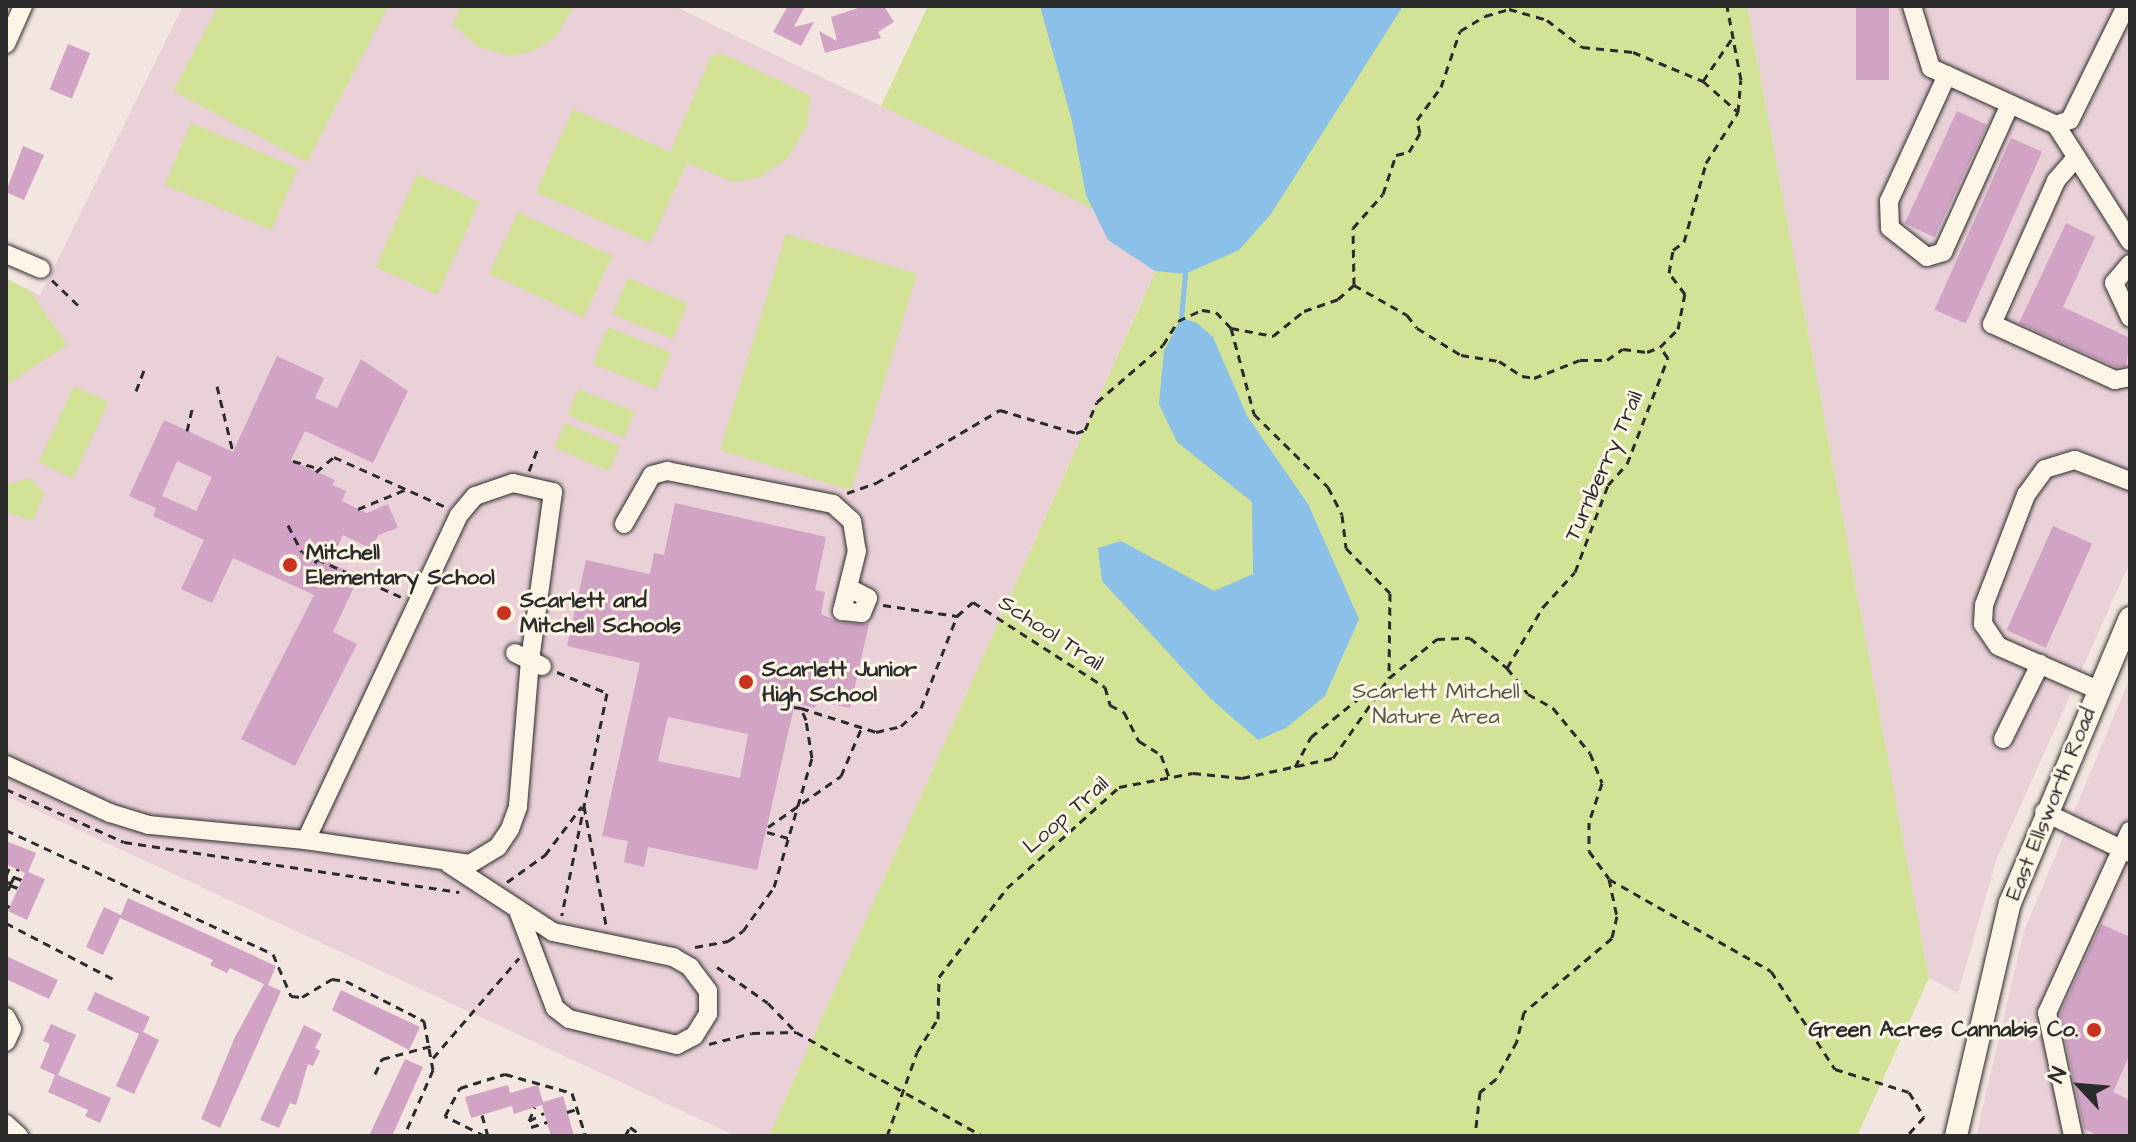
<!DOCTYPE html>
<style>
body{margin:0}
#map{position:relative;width:2136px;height:1142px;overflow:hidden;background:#f3e5df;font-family:"Architects Daughter",sans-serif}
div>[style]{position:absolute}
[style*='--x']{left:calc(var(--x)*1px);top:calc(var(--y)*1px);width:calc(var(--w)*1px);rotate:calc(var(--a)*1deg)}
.built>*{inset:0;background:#e9d1d7}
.green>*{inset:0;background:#d2e296;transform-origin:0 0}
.water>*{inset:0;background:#8bc0e8}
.stream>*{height:5px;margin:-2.5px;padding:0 2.5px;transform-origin:2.5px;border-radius:2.5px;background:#8bc0e8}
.building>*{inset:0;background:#d1a3c5;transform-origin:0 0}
.path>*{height:3px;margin-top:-1.5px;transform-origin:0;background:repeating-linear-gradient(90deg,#2b2b2b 0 8px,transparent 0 14px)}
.roads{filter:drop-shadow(0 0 2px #2b2b2b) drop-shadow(0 0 2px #2b2b2b)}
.minor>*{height:18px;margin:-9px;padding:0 9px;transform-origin:9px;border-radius:9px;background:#fcf5e5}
.major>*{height:22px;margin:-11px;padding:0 11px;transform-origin:11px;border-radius:11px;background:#fcf5e5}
.dots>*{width:22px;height:22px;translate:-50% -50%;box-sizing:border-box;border:4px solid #fcf5e5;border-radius:50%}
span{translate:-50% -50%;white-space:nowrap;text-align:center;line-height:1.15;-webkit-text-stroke:6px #fcf5e5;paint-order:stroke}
.street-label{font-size:22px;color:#2b2b2b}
.poi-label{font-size:22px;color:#2b2b2b;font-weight:700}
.left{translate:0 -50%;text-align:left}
.right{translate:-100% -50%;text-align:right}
.park-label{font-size:22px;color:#555946}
.frame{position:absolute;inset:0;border:8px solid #2b2b2b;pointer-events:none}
.north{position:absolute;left:2040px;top:1046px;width:80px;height:80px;-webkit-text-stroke:6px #fcf5e5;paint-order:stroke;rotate:296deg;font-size:22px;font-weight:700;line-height:32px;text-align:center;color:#2b2b2b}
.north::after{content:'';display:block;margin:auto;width:28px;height:36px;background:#2b2b2b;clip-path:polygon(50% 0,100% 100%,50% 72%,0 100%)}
</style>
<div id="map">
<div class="built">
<div style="clip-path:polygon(183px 6px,674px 6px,1167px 244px,769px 1136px,736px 1136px,6px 796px,6px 279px,40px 295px)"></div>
<div style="clip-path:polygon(1747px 6px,2130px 6px,2130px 562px,1997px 858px,1958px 993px,1929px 978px)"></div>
<div style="clip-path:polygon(2130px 678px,2130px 1136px,1976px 1136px,2024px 931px)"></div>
</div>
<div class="green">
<div style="clip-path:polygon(218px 6px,388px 6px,307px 162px,173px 91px)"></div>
<div style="clip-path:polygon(461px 6px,574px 6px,555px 37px,533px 51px,509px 56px,477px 46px,453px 25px)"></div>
<div style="clip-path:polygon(928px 6px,1747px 6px,1929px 978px,1857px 1136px,769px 1136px,1167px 245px,881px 106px)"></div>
<div style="clip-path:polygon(721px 53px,811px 96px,806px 128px,786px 160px,759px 177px,733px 182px,687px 163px,650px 243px,536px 192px,573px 109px,675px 154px,671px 150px,711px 56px)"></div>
<div style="left:191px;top:123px;width:116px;height:67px;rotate:23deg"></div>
<div style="left:417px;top:174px;width:68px;height:102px;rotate:24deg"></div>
<div style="left:518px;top:212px;width:104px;height:68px;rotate:25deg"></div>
<div style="left:786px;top:234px;width:137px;height:226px;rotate:17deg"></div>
<div style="left:628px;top:278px;width:65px;height:39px;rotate:23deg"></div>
<div style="clip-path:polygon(6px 279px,30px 291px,67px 345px,6px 385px)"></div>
<div style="left:608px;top:327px;width:68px;height:40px;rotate:22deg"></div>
<div style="left:74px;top:386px;width:38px;height:84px;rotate:25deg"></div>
<div style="left:578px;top:389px;width:61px;height:28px;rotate:22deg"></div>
<div style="left:565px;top:423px;width:59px;height:27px;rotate:23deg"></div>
<div style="clip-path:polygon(30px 478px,44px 493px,33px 521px,6px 512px,6px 485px)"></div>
</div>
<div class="water">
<div style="clip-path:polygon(1040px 6px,1403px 6px,1271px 214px,1239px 250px,1185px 274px,1155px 271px,1108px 240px,1086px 195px,1072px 121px)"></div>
<div style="clip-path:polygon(1181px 318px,1197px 323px,1213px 337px,1247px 416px,1308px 504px,1359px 619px,1325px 696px,1286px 728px,1258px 740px,1211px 699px,1102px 581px,1098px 548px,1121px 541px,1214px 591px,1253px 574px,1252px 502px,1177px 442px,1159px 404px,1164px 351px)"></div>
</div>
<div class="stream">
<div style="--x:1181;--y:318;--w:44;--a:-84.8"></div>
</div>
<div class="building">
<div style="clip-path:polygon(788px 6px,805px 6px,794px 27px,814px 22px,801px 46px,773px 32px)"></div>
<div style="clip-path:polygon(864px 6px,884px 6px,894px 22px,878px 32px,881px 38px,825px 53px,819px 31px,837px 41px,831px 17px)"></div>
<div style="left:1856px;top:6px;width:33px;height:74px"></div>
<div style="left:68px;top:44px;width:24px;height:49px;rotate:22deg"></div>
<div style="left:1957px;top:111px;width:33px;height:124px;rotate:25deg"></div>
<div style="left:2011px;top:138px;width:34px;height:188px;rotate:24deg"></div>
<div style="clip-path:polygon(23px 146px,44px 155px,24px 200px,6px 192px)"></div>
<div style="clip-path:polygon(2066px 223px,2095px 237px,2063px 307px,2130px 338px,2126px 366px,2116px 367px,2019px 323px)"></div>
<div style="clip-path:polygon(evenodd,277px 356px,324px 378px,315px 398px,337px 408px,361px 359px,408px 391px,373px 463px,305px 431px,291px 460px,335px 480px,332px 485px,346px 491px,342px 501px,358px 509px,367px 513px,388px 504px,398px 528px,378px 535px,372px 549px,343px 535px,330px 563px,359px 576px,333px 632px,357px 644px,295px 766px,241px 739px,314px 595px,233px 558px,212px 603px,181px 589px,204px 540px,153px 516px,156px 508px,129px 496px,164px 420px,233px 452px,277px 356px,177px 461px,212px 477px,196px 511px,162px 496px,177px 461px)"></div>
<div style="clip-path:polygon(evenodd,675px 503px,826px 537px,815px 590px,825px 592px,821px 614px,841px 623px,869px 624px,850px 708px,817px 701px,815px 708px,795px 703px,757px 870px,648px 847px,644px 867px,624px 862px,628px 841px,602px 836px,640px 663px,567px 646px,586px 560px,650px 574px,654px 553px,664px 555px,675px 503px,668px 717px,748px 734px,740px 778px,658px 761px,668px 717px)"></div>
<div style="left:2053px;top:526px;width:43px;height:114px;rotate:24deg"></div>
<div style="clip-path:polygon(6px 841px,36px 853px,28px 872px,45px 879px,27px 920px,8px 911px,25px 873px,6px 864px)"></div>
<div style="clip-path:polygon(128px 898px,276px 966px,268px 985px,281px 991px,220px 1128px,201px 1119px,235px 1037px,264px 984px,230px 968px,227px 973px,210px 965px,213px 960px,120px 918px,103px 955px,86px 947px,104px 907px,121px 915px)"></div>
<div style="clip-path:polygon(2101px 924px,2130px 937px,2130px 1054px,2113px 1092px,2130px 1100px,2130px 1136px,2100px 1136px,2084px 1129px,2060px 1014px)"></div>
<div style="clip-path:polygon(6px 956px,58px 980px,49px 999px,6px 979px)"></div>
<div style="clip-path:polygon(341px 990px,420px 1027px,409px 1050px,332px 1010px)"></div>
<div style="clip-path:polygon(95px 992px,150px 1017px,143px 1032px,159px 1040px,134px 1094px,116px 1086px,139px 1034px,87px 1010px)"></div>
<div style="clip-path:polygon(51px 1024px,76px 1035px,58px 1075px,111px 1098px,100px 1123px,85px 1116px,88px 1110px,48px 1092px,55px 1075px,40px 1068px,50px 1044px,43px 1041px)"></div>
<div style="clip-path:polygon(304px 1025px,322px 1034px,315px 1048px,320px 1051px,313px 1066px,308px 1064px,296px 1105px,290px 1103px,279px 1128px,260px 1120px)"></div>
<div style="clip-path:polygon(405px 1059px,423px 1067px,392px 1136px,369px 1136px)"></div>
<div style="clip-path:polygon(508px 1085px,510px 1093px,538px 1085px,543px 1102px,563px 1096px,574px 1136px,551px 1136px,542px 1105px,514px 1114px,512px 1106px,471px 1118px,465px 1097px)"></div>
</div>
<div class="path">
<div style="--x:1703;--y:81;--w:53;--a:-55.7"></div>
<div style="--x:52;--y:280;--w:40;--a:44"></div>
<div style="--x:1354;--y:285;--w:57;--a:-91"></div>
<div style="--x:1353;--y:228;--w:45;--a:-48.6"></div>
<div style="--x:1383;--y:194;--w:41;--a:-71.6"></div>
<div style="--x:1396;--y:155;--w:13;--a:-13"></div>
<div style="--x:1409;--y:152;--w:22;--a:-60"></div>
<div style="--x:1420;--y:133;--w:13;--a:-103"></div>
<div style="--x:1417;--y:120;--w:41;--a:-54"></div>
<div style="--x:1441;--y:87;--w:59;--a:-71.3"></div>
<div style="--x:1460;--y:31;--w:29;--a:-31"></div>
<div style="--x:1485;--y:16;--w:25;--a:-16"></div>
<div style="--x:1509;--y:9;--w:40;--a:16"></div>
<div style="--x:1547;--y:20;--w:44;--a:37.6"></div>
<div style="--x:1582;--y:47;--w:51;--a:5.6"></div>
<div style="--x:1633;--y:52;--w:76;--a:22.5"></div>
<div style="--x:1703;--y:81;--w:47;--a:41.5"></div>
<div style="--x:1231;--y:328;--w:43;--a:10.8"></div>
<div style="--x:1273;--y:336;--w:40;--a:-39"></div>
<div style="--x:1304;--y:311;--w:36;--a:-19"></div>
<div style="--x:1338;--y:299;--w:21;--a:-41"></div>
<div style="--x:1354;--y:285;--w:61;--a:29.5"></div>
<div style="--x:1407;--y:315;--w:16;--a:52"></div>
<div style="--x:1417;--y:328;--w:52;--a:31.5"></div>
<div style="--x:1461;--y:355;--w:38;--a:9"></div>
<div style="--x:1499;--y:361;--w:27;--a:33"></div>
<div style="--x:1522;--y:376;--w:12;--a:9"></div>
<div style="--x:1534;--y:378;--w:49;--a:-21.4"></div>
<div style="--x:1580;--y:360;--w:27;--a:0"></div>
<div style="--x:1607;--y:360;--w:19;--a:-35"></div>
<div style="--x:1623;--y:349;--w:24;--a:7"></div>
<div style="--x:1647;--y:352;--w:14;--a:-21"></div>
<div style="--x:217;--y:386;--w:68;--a:76.4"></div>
<div style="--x:136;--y:391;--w:26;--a:-69"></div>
<div style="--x:187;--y:431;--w:28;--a:-77"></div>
<div style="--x:293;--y:461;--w:26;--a:16"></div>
<div style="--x:529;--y:471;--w:25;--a:-69"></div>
<div style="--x:316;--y:472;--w:23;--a:-40"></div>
<div style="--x:334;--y:457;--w:123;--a:24.1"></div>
<div style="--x:847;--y:493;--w:31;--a:-19"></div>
<div style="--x:876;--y:483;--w:144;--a:-30.5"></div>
<div style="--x:1000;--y:410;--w:79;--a:16.8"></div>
<div style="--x:1076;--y:433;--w:9;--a:-18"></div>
<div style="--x:1085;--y:430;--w:30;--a:-67"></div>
<div style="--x:1097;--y:402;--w:87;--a:-40.8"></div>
<div style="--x:1163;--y:345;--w:28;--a:-58"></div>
<div style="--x:1178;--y:321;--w:26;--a:-25"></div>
<div style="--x:1202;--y:310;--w:14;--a:8"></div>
<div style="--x:1216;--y:312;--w:22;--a:47"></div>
<div style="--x:1231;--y:328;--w:89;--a:75"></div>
<div style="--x:1254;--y:414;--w:104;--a:44.6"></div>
<div style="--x:1328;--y:487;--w:31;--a:63"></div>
<div style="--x:1342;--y:515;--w:33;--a:83"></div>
<div style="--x:1346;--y:548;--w:63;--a:45.6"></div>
<div style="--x:1390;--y:593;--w:85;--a:90.7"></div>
<div style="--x:358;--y:509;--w:53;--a:-22.2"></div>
<div style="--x:288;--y:525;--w:30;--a:63"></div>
<div style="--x:302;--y:552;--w:17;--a:25"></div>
<div style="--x:315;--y:563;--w:4;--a:-63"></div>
<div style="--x:317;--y:559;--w:92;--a:24.3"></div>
<div style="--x:883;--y:605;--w:75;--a:8.5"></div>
<div style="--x:1507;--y:668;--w:71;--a:-59.5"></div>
<div style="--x:1543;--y:607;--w:47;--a:-47.6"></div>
<div style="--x:1575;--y:572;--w:93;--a:-69.2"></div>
<div style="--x:1608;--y:485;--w:28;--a:-48"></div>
<div style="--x:1627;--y:464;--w:114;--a:-68.9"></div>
<div style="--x:1668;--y:358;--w:14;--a:-126"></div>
<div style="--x:1660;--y:347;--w:25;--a:-45"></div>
<div style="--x:1678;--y:329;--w:36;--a:-79"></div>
<div style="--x:1685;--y:294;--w:26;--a:-127"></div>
<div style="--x:1669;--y:273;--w:23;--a:-80"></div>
<div style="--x:1673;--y:250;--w:14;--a:-36"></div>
<div style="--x:1684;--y:242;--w:82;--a:-74.4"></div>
<div style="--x:1706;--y:163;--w:60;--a:-57.9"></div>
<div style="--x:1738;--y:112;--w:32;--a:-85"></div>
<div style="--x:1741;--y:80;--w:75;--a:-100.7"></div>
<div style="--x:557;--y:672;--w:54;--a:22.8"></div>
<div style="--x:607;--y:693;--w:227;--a:101.5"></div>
<div style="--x:801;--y:708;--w:79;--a:17.7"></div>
<div style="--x:876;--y:732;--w:26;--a:-13"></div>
<div style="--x:901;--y:726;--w:27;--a:-42"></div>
<div style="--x:921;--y:708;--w:99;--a:-68.6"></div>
<div style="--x:957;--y:616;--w:21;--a:-41"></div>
<div style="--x:973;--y:602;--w:157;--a:32.8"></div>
<div style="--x:1105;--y:687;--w:19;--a:74"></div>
<div style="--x:1110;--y:705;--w:16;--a:27"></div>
<div style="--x:1124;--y:712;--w:33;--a:63"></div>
<div style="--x:1139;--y:741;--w:26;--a:32"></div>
<div style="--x:1161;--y:755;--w:23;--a:70"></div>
<div style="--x:1295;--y:767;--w:34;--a:-62"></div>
<div style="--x:1311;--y:737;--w:76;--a:-39.1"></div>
<div style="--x:1370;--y:689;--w:8;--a:30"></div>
<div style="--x:6;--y:789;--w:129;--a:24.2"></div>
<div style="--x:124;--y:842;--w:339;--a:8.5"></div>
<div style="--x:584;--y:806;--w:121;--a:79.5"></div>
<div style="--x:768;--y:827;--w:89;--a:-34.9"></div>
<div style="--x:841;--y:776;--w:51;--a:-66.9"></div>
<div style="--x:6;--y:830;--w:294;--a:24.9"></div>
<div style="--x:273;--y:954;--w:46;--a:66.8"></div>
<div style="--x:291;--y:996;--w:11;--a:5"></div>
<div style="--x:302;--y:997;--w:35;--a:-31"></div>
<div style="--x:332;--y:979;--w:14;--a:8"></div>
<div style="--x:346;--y:981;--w:88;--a:27.1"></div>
<div style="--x:424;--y:1021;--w:50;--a:79.6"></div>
<div style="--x:433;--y:1070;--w:72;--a:113.7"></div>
<div style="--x:767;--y:832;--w:26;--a:16"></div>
<div style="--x:6;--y:876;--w:11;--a:-68"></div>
<div style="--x:14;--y:877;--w:9;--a:21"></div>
<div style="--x:1609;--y:879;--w:186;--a:29.6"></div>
<div style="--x:1771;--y:971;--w:117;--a:56.9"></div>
<div style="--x:1835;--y:1069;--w:77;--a:17.3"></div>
<div style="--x:1909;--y:1092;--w:29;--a:59"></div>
<div style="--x:1924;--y:1117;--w:25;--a:132"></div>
<div style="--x:6;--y:882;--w:5;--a:11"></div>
<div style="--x:11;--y:883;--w:13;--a:113"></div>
<div style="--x:507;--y:882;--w:47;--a:-35.4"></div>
<div style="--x:545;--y:855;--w:61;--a:-52.9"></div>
<div style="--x:11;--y:883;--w:16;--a:-63"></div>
<div style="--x:10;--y:885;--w:9;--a:21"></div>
<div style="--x:6;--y:905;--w:4;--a:27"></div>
<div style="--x:6;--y:923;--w:125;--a:27.6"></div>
<div style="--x:695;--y:947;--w:34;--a:-10"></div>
<div style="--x:728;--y:941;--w:18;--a:-34"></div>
<div style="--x:743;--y:931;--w:54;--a:-54.8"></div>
<div style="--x:774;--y:887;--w:134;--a:-73.6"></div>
<div style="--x:812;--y:758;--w:38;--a:-99"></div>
<div style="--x:806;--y:720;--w:13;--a:-113"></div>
<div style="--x:801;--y:708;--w:7;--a:-172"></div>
<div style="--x:717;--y:967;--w:62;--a:35.2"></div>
<div style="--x:768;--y:1003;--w:36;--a:46"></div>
<div style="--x:709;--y:1044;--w:44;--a:-14.3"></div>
<div style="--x:752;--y:1033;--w:44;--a:-1.3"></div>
<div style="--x:796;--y:1032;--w:214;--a:29.1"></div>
<div style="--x:433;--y:1058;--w:132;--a:-49.3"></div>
<div style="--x:375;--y:1074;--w:17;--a:-65"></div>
<div style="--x:382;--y:1059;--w:51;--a:-14.9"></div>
<div style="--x:567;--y:1112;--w:10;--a:-17"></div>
<div style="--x:482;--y:1115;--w:22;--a:74"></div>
<div style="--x:529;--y:1121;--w:17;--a:-28"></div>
<div style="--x:529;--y:1121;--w:15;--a:-67"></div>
<div style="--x:531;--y:1127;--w:17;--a:-17"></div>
<div style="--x:485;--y:1136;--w:45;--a:-153.4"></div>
<div style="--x:445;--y:1116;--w:32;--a:-62"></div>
<div style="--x:460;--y:1088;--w:47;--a:-17.3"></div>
<div style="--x:505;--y:1074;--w:70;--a:15.8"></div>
<div style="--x:572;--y:1093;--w:43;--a:72.4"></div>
<div style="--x:585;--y:1134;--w:6;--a:162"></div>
<div style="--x:625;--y:1136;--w:10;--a:-61"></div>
<div style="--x:630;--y:1127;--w:15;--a:37"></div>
<div style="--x:887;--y:1136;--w:89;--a:-70.3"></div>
<div style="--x:917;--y:1052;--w:39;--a:-58"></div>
<div style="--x:938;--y:1019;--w:42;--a:-88.6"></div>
<div style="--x:939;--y:977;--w:112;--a:-52.6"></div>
<div style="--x:1007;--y:888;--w:151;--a:-42"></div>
<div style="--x:1119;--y:787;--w:75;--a:-10.7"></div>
<div style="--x:1193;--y:773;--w:49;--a:5.8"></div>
<div style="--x:1242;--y:778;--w:93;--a:-12.4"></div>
<div style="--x:1333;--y:758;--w:98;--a:-55"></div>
<div style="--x:1389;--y:678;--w:62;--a:-39.1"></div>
<div style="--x:1437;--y:639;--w:33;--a:-2"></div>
<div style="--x:1470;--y:638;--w:48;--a:39"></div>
<div style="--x:1507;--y:668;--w:33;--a:51"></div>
<div style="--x:1528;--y:694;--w:29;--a:29"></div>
<div style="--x:1553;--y:708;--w:58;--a:50.6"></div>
<div style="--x:1590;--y:753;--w:32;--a:68"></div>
<div style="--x:1602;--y:783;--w:41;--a:108.4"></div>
<div style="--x:1589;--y:822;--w:29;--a:90"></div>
<div style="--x:1589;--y:851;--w:34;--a:54"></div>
<div style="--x:1609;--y:879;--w:38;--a:78"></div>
<div style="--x:1617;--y:916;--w:23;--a:103"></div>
<div style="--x:1612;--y:938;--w:115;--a:139.9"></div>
<div style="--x:1524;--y:1012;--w:30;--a:104"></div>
<div style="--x:1517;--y:1041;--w:43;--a:118.9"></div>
<div style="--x:1496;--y:1079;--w:21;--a:141"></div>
<div style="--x:1480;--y:1092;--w:44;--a:96.5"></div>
</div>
<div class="roads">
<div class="minor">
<div style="--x:1912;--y:6;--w:65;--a:73"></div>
<div style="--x:1931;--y:68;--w:137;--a:24.5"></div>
<div style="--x:2056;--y:125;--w:138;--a:57.5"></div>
<div style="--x:6;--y:44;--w:42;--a:-65.9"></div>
<div style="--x:1947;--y:75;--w:139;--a:114.7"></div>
<div style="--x:1889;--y:201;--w:27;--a:88"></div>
<div style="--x:1890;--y:228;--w:47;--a:38.1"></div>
<div style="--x:1927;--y:257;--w:17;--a:-17"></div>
<div style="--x:1943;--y:252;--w:162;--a:-65.6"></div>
<div style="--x:2056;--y:125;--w:15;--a:-20"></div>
<div style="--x:2070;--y:120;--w:127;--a:-63.8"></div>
<div style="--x:2074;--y:160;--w:28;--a:131"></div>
<div style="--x:2056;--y:181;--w:157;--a:114.1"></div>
<div style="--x:1992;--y:324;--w:135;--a:24.5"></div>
<div style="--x:2115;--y:380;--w:15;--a:-11"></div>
<div style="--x:6;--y:254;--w:38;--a:23"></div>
<div style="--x:2130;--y:264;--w:25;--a:130"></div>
<div style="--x:2114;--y:283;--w:38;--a:65"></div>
<div style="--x:513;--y:483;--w:41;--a:12.7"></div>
<div style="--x:553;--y:492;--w:170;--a:97.8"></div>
<div style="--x:530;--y:660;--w:147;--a:94.7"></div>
<div style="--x:518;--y:807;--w:23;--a:110"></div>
<div style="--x:510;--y:829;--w:22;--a:124"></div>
<div style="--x:498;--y:847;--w:33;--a:149"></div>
<div style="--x:470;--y:864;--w:166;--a:-171.7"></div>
<div style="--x:306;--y:840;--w:359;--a:-64.8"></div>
<div style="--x:459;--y:515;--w:25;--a:-50"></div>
<div style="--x:475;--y:496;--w:40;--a:-18.9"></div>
<div style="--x:624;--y:524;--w:56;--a:-60.3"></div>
<div style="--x:652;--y:475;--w:16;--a:-15"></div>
<div style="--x:667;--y:471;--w:169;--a:11.2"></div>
<div style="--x:833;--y:504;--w:25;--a:42"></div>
<div style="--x:852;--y:521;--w:30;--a:81"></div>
<div style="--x:857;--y:551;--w:62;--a:104"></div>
<div style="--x:842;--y:611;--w:20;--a:6"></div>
<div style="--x:862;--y:613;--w:16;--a:-68"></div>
<div style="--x:868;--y:598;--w:21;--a:-152"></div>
<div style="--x:515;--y:653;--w:30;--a:26"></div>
<div style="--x:2098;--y:690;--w:109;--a:-156.3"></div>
<div style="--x:1998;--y:646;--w:27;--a:-124"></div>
<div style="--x:1983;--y:624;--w:19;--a:-87"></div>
<div style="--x:1984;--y:605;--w:118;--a:-69.1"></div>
<div style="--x:2026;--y:495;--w:32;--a:-54"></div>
<div style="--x:2045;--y:469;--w:31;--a:-17"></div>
<div style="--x:2075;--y:460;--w:59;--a:20.9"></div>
<div style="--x:2003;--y:739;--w:84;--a:-63.7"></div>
<div style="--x:6;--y:765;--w:115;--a:24.8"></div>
<div style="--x:110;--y:813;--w:41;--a:17.1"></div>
<div style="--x:149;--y:825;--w:158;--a:5.5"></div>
<div style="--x:2044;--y:812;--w:95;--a:25.5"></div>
<div style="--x:449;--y:864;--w:124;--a:33.2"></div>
<div style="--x:553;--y:932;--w:123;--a:11.8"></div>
<div style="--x:673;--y:957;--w:20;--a:30"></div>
<div style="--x:690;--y:967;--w:30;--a:53"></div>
<div style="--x:708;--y:991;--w:23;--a:90"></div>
<div style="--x:708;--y:1014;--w:26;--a:122"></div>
<div style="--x:694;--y:1036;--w:19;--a:152"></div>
<div style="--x:677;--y:1045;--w:111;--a:-166.5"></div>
<div style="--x:569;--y:1019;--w:18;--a:-142"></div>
<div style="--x:555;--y:1008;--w:102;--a:-110.8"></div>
<div style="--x:6;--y:1017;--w:13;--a:63"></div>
<div style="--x:12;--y:1029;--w:14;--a:115"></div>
<div style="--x:6;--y:1124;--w:18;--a:43"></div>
<div style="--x:2073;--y:1136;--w:126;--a:-101.9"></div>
<div style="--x:2047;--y:1013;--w:200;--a:-65.5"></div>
</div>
<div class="major">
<div style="--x:1956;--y:1136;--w:239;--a:-77"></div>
<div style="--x:2010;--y:903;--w:309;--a:-67.2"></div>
</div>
</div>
<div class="dots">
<div style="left:290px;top:565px;background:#c8321e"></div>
<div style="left:504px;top:613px;background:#c8321e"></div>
<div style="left:746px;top:682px;background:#c8321e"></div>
<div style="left:2094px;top:1030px;background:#c8321e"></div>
</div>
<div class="street-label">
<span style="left:1604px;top:466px;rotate:-66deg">Turnberry Trail</span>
<span style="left:1051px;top:633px;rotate:33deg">School Trail</span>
<span style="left:2051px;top:804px;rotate:-68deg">East Ellsworth Road</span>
<span style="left:1066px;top:815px;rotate:-41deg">Loop Trail</span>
</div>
<div class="poi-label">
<span class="left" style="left:306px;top:565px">Mitchell<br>Elementary School</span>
<span class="left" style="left:520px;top:613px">Scarlett and<br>Mitchell Schools</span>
<span class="left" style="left:762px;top:682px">Scarlett Junior<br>High School</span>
<span class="right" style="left:2078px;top:1030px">Green Acres Cannabis Co.</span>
</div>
<div class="park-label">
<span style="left:1436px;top:704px">Scarlett Mitchell<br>Nature Area</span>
</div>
<div class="frame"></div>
<div class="north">N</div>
</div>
